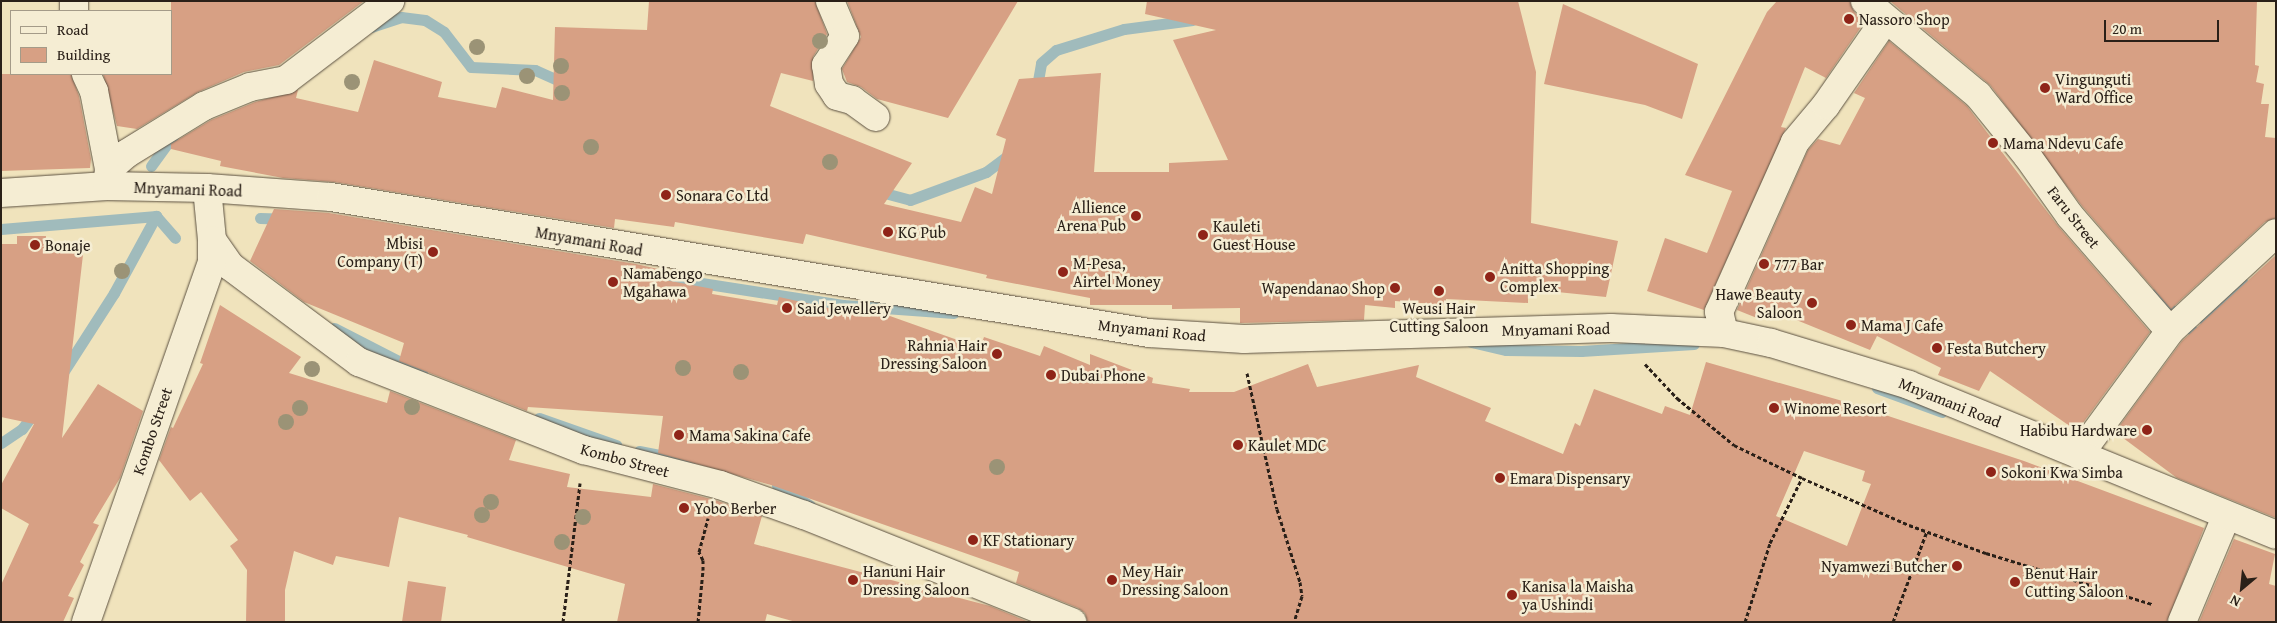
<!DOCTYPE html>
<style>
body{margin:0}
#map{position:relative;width:2277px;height:623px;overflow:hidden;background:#f0e3bc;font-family:"Gentium Book Plus",serif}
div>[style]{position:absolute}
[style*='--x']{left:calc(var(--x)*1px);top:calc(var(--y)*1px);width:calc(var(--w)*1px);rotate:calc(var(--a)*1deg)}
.stream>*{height:11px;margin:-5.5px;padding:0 5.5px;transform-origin:5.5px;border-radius:5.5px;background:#a0bbbc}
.building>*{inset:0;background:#d7a084}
.path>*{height:3px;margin-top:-1.5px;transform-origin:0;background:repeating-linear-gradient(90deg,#2a2018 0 4px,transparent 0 6.5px)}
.roads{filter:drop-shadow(0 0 1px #5c5141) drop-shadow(0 0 1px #5c5141)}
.minor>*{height:28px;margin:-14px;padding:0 14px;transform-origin:14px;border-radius:14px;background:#f5edd3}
.tertiary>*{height:28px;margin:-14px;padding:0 14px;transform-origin:14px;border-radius:14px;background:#f5edd3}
.trees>*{width:16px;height:16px;margin:-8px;border-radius:50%;background:#9b9376}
.dots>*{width:14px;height:14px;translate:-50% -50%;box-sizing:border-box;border:2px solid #f5edd3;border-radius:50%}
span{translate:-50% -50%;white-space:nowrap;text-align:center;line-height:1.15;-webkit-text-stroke:5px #f5edd3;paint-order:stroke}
.poi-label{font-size:16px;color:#2a2018}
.left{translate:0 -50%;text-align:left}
.right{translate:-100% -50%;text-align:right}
.street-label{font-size:16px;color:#2a2018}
.frame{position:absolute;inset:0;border:2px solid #2a2018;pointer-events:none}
.legend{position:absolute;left:10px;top:10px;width:162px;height:65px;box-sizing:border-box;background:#f5edd3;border:1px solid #a49b88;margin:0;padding:6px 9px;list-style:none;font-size:15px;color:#2a2018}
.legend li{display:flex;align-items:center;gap:10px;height:25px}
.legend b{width:25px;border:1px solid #a49b88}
.north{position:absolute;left:2217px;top:563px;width:50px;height:50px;-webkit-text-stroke:4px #f5edd3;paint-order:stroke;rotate:208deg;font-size:14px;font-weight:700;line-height:20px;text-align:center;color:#2a2018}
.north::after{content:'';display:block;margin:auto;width:18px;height:22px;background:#2a2018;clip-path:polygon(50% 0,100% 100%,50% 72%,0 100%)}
.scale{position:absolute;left:2104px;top:20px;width:115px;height:22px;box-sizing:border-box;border:2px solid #2a2018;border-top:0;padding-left:6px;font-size:15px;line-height:18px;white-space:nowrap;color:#2a2018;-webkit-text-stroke:4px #f5edd3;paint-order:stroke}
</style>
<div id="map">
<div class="stream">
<div style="--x:371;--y:27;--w:32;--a:-18"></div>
<div style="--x:401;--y:17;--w:24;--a:7"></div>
<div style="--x:425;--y:20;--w:22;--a:32"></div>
<div style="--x:444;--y:32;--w:44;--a:52.4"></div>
<div style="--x:471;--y:67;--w:64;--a:2.7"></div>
<div style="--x:535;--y:70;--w:35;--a:24"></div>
<div style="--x:1036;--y:92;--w:29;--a:-80"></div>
<div style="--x:1041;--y:63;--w:20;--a:-41"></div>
<div style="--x:1056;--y:50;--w:71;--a:-17.2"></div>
<div style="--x:1124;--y:29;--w:69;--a:-7.5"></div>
<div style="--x:151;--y:166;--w:41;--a:-54"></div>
<div style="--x:877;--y:191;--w:34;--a:15"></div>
<div style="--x:910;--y:200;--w:81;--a:-20.2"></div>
<div style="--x:986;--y:172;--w:34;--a:-37"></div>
<div style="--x:156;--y:216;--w:29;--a:49"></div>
<div style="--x:260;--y:218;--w:24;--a:2"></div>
<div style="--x:1;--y:229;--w:156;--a:-4.8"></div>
<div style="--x:650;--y:275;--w:195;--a:8.8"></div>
<div style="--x:843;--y:305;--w:111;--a:4.1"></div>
<div style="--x:2155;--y:294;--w:56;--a:44.3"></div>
<div style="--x:2205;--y:321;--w:54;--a:-46.5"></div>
<div style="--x:334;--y:328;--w:99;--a:27.1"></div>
<div style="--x:1471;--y:342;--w:36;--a:13"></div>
<div style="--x:1506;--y:350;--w:75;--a:0.8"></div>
<div style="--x:1581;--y:351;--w:113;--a:-3.5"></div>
<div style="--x:62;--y:374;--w:96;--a:-57.3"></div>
<div style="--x:114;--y:293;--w:88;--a:-61.4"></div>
<div style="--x:1877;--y:388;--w:69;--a:20.3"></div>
<div style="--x:539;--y:418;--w:82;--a:19.3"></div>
<div style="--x:1;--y:443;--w:25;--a:-34"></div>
<div style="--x:22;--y:429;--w:22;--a:-54"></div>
<div style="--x:639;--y:451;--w:52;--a:11.1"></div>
<div style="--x:777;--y:485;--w:39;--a:32"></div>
</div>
<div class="building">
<div style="clip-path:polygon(171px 1px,364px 1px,279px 65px,244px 72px,198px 92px,137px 129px,117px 126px,103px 74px,171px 74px)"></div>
<div style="clip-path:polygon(649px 1px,815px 1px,827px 34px,813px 57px,813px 81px,781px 73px,770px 106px,912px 163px,884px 204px,961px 222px,975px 187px,992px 194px,1006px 139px,996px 135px,1019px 79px,1101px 73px,1094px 172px,1169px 172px,1169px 163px,1228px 160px,1173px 40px,1216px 30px,1145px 14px,1147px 1px,1518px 1px,1536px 72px,1531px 223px,1618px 241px,1606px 297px,1528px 289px,1528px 303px,1446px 299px,1446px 305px,1395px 301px,1395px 308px,1365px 305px,1364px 320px,1240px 323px,1240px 308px,1172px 309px,1172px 305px,1090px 305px,1090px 298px,986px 278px,987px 275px,806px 234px,803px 244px,675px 222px,674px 227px,615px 219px,614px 228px,334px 182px,283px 178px,220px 166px,221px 161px,171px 149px,171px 144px,211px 120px,255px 102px,298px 90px,296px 98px,358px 112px,374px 60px,442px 82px,438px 97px,496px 108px,502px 87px,553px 100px,555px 27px,647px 30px)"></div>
<div style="clip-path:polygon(847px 1px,1018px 1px,948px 118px,877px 99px,861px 87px,847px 82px,842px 69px,861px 37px)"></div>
<div style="clip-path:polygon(1777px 1px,1850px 1px,1855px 13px,1865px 21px,1826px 78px,1805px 67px,1781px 127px,1786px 128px,1704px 310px,1647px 291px,1665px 238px,1707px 253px,1732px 191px,1685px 175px,1767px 12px)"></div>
<div style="clip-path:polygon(1890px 1px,2257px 1px,2255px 65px,2259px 66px,2256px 82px,2264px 84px,2261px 104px,2269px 104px,2265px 137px,2276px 138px,2276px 218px,2265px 222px,2171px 309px,2082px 206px,1990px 85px)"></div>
<div style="clip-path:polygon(1563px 4px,1698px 64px,1682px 119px,1645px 105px,1544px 84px)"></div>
<div style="clip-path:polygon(1889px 41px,1967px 106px,2058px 226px,2150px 332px,2077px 431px,1990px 371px,1979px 391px,1938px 375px,1941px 368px,1877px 336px,1870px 350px,1767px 308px,1762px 320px,1737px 310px,1808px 150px,1818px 139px,1840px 145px,1865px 98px,1854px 93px)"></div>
<div style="clip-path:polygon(2px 74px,71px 74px,79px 96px,91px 159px,90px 168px,1px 171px)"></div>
<div style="clip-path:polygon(evenodd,274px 209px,329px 213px,636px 264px,667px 271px,665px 280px,713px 289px,712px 294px,777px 305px,779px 297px,870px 317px,873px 310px,980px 348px,984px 337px,1040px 356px,1044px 346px,1090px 365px,1090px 354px,1153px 378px,1152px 383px,1190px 389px,1189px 392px,1234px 392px,1308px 364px,1317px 387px,1419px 365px,1416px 377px,1491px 408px,1485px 421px,1563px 454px,1575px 423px,1580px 426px,1594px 389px,1662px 414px,1665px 406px,1690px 415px,1706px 362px,1846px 402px,2024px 461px,2204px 528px,2167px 622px,1087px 622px,1085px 613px,1078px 608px,1016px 583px,1019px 572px,771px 485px,658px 453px,663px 416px,528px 407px,527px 411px,399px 361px,404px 343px,304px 302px,250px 261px,274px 209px,1804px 451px,1865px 471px,1862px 481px,1871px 484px,1847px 546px,1776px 516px,1804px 451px)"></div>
<div style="clip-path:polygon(17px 236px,46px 236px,46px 245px,84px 246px,62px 438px,98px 384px,143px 411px,120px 478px,93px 523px,99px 525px,80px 562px,84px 565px,68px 596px,74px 598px,63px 622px,1px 622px,1px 585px,29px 524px,1px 508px,1px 485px,34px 424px,1px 417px,1px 244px,17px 244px)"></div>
<div style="clip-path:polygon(2276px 255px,2276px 518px,2177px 478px,2115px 432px,2182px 341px)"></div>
<div style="clip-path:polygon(220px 305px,301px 357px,289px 373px,387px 403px,390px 391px,516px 440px,509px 460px,570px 474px,567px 487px,651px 497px,653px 484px,715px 500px,762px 516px,754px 544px,990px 606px,1029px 622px,796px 622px,767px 614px,765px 622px,617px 622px,625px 584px,467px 537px,468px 535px,399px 517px,389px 567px,336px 556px,333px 565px,294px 551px,285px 590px,285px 622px,246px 622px,247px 570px,230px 546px,238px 540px,201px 492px,190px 501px,159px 460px,171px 427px,173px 428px,203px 364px,200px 363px)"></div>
<div style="clip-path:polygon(2234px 539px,2275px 554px,2269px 584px,2276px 586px,2276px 622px,2199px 622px)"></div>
<div style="clip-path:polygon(408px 581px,446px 587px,441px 622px,402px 622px)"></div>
</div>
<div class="path">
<div style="--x:1645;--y:364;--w:47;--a:46.7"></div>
<div style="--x:1677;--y:398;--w:74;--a:39.5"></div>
<div style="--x:1734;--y:445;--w:76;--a:25.9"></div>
<div style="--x:1802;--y:478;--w:117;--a:23.7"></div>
<div style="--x:1909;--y:525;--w:82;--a:20"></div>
<div style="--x:1986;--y:553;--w:174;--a:17.1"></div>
<div style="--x:1247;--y:373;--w:139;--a:77.6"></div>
<div style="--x:1277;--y:509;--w:77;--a:72.5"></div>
<div style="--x:1300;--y:582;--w:14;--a:82"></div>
<div style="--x:1302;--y:596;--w:27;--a:107"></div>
<div style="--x:563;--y:622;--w:140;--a:-83"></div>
<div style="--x:698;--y:622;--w:52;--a:-84.5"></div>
<div style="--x:703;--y:570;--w:10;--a:-90"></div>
<div style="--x:703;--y:560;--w:9;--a:-117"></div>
<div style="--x:699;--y:552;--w:35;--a:-75"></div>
<div style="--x:1745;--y:622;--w:83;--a:-72.4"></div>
<div style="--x:1770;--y:543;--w:72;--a:-63.8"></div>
<div style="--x:1893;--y:622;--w:97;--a:-69.5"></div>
</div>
<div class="roads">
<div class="minor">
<div style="--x:74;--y:1;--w:10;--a:90"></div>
<div style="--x:830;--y:1;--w:38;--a:67"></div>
<div style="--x:845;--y:36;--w:35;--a:123"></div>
<div style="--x:826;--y:65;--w:19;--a:81"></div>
<div style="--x:829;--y:84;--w:14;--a:56"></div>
<div style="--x:837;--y:96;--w:16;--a:15"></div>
<div style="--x:852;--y:100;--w:29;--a:36"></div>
<div style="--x:1865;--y:1;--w:147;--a:39.8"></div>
<div style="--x:1978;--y:95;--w:80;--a:51.1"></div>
<div style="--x:2028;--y:157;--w:72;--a:54.6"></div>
<div style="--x:2070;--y:216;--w:152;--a:49"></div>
<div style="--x:86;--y:74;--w:19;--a:65"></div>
<div style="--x:94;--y:91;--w:79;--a:79.1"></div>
<div style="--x:107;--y:186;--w:17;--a:-83"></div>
<div style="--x:109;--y:169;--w:23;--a:-41"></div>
<div style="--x:126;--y:154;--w:92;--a:-31.6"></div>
<div style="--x:204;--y:106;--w:50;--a:-22.4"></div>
<div style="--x:250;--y:87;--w:37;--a:-11"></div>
<div style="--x:286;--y:80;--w:131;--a:-37.2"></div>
<div style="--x:207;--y:188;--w:52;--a:84.5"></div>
<div style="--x:212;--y:240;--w:32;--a:55"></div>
<div style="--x:230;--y:266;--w:161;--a:36.7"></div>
<div style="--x:359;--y:362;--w:242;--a:21.4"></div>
<div style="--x:584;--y:450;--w:140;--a:14.4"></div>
<div style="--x:720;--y:485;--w:89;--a:19.7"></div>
<div style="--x:804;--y:515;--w:289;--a:21.8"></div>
<div style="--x:1724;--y:333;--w:22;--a:-103"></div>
<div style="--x:1719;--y:312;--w:186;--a:-65.9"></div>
<div style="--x:1795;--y:142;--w:48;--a:-50"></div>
<div style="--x:1826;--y:105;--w:103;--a:-55.2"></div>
<div style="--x:2079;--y:455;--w:154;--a:-53.7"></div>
<div style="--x:2170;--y:331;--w:144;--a:-42.8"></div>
<div style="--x:86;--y:622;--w:381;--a:-70.7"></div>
<div style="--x:212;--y:262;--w:22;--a:-90"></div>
<div style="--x:2182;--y:622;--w:114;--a:-67.3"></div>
</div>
<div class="tertiary">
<div style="--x:1;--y:193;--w:106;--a:-3.8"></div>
<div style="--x:107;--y:186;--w:100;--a:1.1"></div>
<div style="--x:207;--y:188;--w:124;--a:4.2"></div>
<div style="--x:331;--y:197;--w:829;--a:9.44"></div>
<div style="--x:1149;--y:333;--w:95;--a:3.6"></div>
<div style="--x:1244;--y:339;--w:367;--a:-1.7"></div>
<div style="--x:1611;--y:328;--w:113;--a:2.5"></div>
<div style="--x:1724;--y:333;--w:48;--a:12"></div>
<div style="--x:1771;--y:343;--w:144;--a:16.9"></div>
<div style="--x:1909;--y:385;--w:396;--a:22.2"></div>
</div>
</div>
<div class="trees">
<div style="left:820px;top:41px"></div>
<div style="left:477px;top:47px"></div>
<div style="left:561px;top:66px"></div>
<div style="left:527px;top:76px"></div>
<div style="left:352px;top:82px"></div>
<div style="left:562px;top:93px"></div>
<div style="left:591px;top:147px"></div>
<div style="left:830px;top:162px"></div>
<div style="left:122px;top:271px"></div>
<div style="left:683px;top:368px"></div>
<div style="left:312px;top:369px"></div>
<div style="left:741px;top:372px"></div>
<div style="left:412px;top:407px"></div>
<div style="left:300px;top:408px"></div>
<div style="left:286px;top:422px"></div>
<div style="left:997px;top:467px"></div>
<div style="left:491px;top:502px"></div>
<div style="left:482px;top:515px"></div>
<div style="left:583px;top:517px"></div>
<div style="left:562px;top:542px"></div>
</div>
<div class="dots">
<div style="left:1849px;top:19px;background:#8f2418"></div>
<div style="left:2045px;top:88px;background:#8f2418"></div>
<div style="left:1993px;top:143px;background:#8f2418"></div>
<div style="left:666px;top:195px;background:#8f2418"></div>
<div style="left:1136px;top:216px;background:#8f2418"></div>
<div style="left:888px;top:232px;background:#8f2418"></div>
<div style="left:1203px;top:235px;background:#8f2418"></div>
<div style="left:35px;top:245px;background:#8f2418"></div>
<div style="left:433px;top:252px;background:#8f2418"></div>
<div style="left:1764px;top:264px;background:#8f2418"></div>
<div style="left:1063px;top:272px;background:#8f2418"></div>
<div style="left:1490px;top:277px;background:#8f2418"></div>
<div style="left:613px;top:282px;background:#8f2418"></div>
<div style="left:1395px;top:288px;background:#8f2418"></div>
<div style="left:1439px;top:291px;background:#8f2418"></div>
<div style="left:1812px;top:303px;background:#8f2418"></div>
<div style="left:787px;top:308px;background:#8f2418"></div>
<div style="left:1851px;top:325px;background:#8f2418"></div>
<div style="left:1937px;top:348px;background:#8f2418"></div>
<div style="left:997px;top:354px;background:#8f2418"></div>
<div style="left:1051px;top:375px;background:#8f2418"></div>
<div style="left:1774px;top:408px;background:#8f2418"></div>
<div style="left:2147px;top:430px;background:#8f2418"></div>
<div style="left:679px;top:435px;background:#8f2418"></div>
<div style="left:1238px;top:445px;background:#8f2418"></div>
<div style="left:1991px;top:472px;background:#8f2418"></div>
<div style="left:1500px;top:478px;background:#8f2418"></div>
<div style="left:684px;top:508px;background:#8f2418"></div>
<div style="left:973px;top:540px;background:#8f2418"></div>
<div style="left:1957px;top:566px;background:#8f2418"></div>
<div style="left:853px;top:580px;background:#8f2418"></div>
<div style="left:1112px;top:580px;background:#8f2418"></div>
<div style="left:2015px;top:582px;background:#8f2418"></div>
<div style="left:1512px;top:595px;background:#8f2418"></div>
</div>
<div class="poi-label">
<span class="left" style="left:1859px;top:19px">Nassoro Shop</span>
<span class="left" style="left:2055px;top:88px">Vingunguti<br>Ward Office</span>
<span class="left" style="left:2003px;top:143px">Mama Ndevu Cafe</span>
<span class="left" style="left:676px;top:195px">Sonara Co Ltd</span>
<span class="right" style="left:1126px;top:216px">Allience<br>Arena Pub</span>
<span class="left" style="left:1213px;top:235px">Kauleti<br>Guest House</span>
<span class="left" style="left:898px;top:232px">KG Pub</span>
<span class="right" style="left:423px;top:252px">Mbisi<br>Company (T)</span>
<span class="left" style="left:45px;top:245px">Bonaje</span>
<span class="left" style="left:1073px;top:272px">M-Pesa,<br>Airtel Money</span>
<span class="left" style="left:1774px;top:264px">777 Bar</span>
<span class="left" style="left:1500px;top:277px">Anitta Shopping<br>Complex</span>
<span class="left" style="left:623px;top:282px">Namabengo<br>Mgahawa</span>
<span class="right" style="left:1385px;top:288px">Wapendanao Shop</span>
<span class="right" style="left:1802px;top:303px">Hawe Beauty<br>Saloon</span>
<span class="left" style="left:797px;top:308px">Said Jewellery</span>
<span style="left:1439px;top:317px">Weusi Hair<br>Cutting Saloon</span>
<span class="left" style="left:1861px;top:325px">Mama J Cafe</span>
<span class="right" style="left:987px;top:354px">Rahnia Hair<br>Dressing Saloon</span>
<span class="left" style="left:1947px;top:348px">Festa Butchery</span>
<span class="left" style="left:1061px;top:375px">Dubai Phone</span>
<span class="left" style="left:1784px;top:408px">Winome Resort</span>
<span class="right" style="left:2137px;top:430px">Habibu Hardware</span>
<span class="left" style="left:689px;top:435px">Mama Sakina Cafe</span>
<span class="left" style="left:1248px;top:445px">Kaulet MDC</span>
<span class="left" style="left:2001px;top:472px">Sokoni Kwa Simba</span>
<span class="left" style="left:1510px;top:478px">Emara Dispensary</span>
<span class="left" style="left:694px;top:508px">Yobo Berber</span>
<span class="left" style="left:983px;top:540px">KF Stationary</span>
<span class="right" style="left:1947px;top:566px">Nyamwezi Butcher</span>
<span class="left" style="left:863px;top:580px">Hanuni Hair<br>Dressing Saloon</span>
<span class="left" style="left:1122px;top:580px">Mey Hair<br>Dressing Saloon</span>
<span class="left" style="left:2025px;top:582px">Benut Hair<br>Cutting Saloon</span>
<span class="left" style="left:1522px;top:595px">Kanisa la Maisha<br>ya Ushindi</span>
</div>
<div class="street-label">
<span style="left:188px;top:189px;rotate:2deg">Mnyamani Road</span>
<span style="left:2074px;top:217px;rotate:52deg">Faru Street</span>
<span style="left:589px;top:241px;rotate:10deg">Mnyamani Road</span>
<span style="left:1556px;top:329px;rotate:-1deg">Mnyamani Road</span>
<span style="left:1152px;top:330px;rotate:6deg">Mnyamani Road</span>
<span style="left:1950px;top:402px;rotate:22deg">Mnyamani Road</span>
<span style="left:152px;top:431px;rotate:-71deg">Kombo Street</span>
<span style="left:625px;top:460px;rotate:15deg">Kombo Street</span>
</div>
<div class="frame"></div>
<ul class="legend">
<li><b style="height:6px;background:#f5edd3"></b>Road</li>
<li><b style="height:14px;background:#d7a084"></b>Building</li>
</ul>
<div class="north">N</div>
<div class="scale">20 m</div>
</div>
